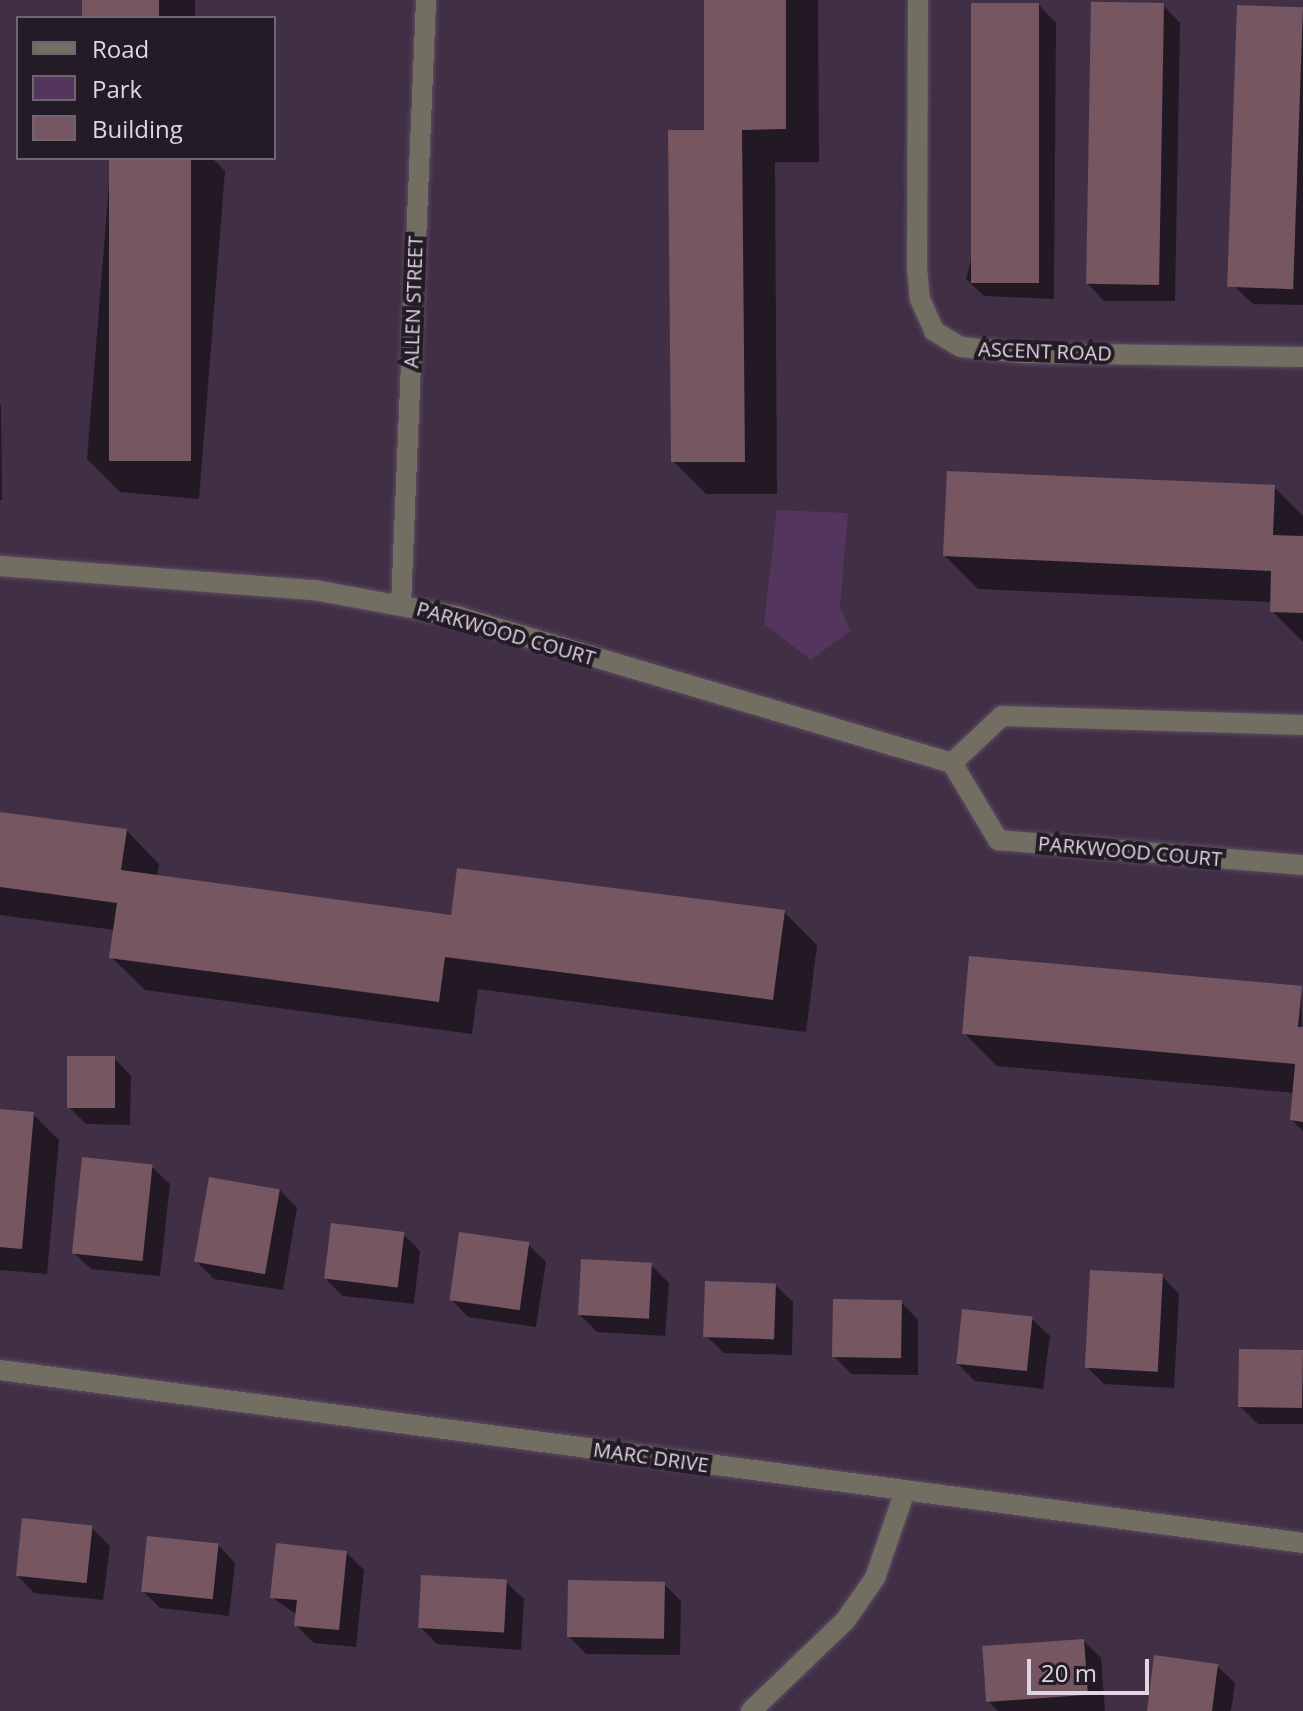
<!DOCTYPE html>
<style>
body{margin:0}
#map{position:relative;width:1303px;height:1711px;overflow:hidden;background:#412f46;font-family:"Open Sans",sans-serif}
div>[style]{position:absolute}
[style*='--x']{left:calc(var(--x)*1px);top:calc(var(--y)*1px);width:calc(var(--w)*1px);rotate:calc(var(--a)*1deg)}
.green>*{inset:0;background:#54355e}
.shadow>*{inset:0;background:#0007;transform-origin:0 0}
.building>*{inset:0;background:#765660;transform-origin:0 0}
.roads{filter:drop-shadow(0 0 2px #5d4d62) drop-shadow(0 0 2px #5d4d62)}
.minor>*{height:20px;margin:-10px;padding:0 10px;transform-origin:10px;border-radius:10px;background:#726e61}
span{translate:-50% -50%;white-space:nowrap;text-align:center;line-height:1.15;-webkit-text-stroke:8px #231b25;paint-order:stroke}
.street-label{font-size:20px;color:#dfd5e3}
.legend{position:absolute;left:16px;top:16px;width:260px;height:144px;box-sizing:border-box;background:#231b25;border:2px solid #6e6571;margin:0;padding:10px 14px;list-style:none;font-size:24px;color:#dfd5e3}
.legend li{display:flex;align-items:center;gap:16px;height:40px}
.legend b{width:40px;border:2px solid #6e6571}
.scale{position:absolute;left:1027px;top:1659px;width:122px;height:36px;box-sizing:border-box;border:4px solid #dfd5e3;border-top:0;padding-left:10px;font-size:24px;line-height:28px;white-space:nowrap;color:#dfd5e3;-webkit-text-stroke:6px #231b25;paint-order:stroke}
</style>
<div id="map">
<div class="green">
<div style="clip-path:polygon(777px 510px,848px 513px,840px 606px,850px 631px,811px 660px,764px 624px)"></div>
</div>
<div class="shadow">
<div style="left:84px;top:0;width:111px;height:18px"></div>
<div style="clip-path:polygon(706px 0,818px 0,819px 162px,775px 162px,777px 494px,706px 494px,673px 461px,706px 132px)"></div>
<div style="clip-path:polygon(1039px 5px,1056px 23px,1054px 299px,984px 296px,966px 279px)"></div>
<div style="clip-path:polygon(1163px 5px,1180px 23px,1175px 301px,1104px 301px,1087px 283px)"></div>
<div style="clip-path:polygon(1303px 9px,1303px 305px,1253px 304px,1235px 287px)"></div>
<div style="clip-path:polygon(107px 158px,212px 158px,225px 171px,199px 499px,120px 492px,87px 459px,111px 158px)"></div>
<div style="clip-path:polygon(0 404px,1px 405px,2px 500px,0 500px)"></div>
<div style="clip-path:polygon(1274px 487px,1303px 516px,1303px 642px,1272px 611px,1272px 602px,978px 589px,945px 556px)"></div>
<div style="clip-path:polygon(0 814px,126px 830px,159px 864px,157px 877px,453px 917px,784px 912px,817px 945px,806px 1032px,478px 989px,472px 1034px,145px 990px,111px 957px,115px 930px,0 915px)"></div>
<div style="clip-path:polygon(1301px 988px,1303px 1131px,1292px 1120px,1294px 1093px,997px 1066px,964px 1033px)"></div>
<div style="clip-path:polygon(114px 1058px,131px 1076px,130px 1125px,86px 1124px,69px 1107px)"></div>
<div style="clip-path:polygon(0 1111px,33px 1114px,59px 1140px,47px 1274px,0 1270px)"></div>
<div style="clip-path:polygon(152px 1167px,170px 1184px,160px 1276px,91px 1269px,73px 1252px)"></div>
<div style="clip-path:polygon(280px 1190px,297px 1208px,283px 1290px,214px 1279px,197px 1262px)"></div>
<div style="clip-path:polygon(403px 1234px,420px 1251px,414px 1304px,343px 1296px,326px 1279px)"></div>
<div style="clip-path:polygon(528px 1244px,546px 1262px,536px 1327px,468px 1317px,451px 1299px)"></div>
<div style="clip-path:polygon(651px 1265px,669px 1283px,665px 1336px,597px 1332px,579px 1314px)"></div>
<div style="clip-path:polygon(1162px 1276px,1179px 1294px,1174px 1388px,1104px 1384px,1087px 1367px)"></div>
<div style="clip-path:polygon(775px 1285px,793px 1302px,792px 1355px,724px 1353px,706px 1336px)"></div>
<div style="clip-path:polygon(901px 1302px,918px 1320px,918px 1375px,851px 1374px,834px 1356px)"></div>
<div style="clip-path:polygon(1032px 1319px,1050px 1336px,1043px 1389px,975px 1381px,957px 1363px)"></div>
<div style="clip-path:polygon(1303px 1352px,1303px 1424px,1258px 1424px,1240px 1406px)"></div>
<div style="clip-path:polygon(92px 1528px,110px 1546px,103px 1600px,34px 1593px,17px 1575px)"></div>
<div style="clip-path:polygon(218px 1545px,235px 1563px,229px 1616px,160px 1608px,143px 1591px)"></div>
<div style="clip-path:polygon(346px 1552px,364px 1570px,356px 1647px,314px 1643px,296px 1625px,297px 1615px,272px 1597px)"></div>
<div style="clip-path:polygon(506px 1582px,524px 1599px,521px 1650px,437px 1644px,420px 1627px)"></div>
<div style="clip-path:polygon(664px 1584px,681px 1601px,680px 1655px,586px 1654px,569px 1636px)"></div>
<div style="clip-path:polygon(1084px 1641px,1101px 1658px,1105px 1711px,998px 1711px,987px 1700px)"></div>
<div style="clip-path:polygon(1217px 1666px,1235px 1683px,1231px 1711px,1149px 1711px)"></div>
</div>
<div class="building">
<div style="left:82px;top:0;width:77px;height:18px"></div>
<div style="clip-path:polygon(704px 0,786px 0,786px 129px,742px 130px,745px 462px,671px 462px,668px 130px,704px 130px)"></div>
<div style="left:1039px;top:3px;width:280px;height:68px;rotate:90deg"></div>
<div style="left:1164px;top:3px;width:282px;height:73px;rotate:91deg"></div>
<div style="left:1237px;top:5px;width:66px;height:282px;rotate:2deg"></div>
<div style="left:109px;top:158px;width:82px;height:303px"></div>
<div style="clip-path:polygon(947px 471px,1275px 485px,1273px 535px,1303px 536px,1303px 613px,1270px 612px,1271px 571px,943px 556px)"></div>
<div style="clip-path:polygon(0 812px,127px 829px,121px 870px,451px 915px,457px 868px,785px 910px,773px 1000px,445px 957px,439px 1002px,109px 958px,117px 903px,0 887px)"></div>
<div style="clip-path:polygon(969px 956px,1302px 986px,1298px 1027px,1303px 1027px,1303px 1122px,1290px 1120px,1295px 1064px,962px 1034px)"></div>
<div style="left:67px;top:1056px;width:48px;height:52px"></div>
<div style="clip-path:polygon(0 1109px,34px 1112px,22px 1249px,0 1247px)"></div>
<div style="left:82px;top:1157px;width:71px;height:97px;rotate:6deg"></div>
<div style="left:209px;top:1177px;width:72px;height:86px;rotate:10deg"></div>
<div style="left:331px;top:1223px;width:74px;height:56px;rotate:7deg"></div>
<div style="left:459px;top:1232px;width:71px;height:69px;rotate:8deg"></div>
<div style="left:581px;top:1259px;width:71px;height:56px;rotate:3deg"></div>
<div style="left:1090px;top:1270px;width:73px;height:98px;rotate:3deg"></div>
<div style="left:705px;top:1281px;width:71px;height:56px;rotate:2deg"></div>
<div style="left:833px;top:1299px;width:69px;height:58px;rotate:1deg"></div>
<div style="left:962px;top:1309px;width:71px;height:55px;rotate:6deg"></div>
<div style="left:1239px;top:1349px;width:64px;height:58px;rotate:1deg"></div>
<div style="left:22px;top:1518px;width:71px;height:58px;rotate:6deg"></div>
<div style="left:147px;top:1536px;width:72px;height:56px;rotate:6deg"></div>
<div style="clip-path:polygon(276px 1543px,347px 1551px,339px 1630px,294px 1626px,297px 1600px,270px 1598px)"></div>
<div style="left:421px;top:1575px;width:86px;height:53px;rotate:3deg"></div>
<div style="left:568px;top:1580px;width:97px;height:57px;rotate:1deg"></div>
<div style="left:1084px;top:1639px;width:56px;height:102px;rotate:86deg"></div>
<div style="clip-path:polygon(1154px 1655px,1218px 1664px,1212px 1711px,1147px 1711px)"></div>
</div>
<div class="roads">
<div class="minor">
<div style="--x:918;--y:0;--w:267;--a:90.2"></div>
<div style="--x:917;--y:267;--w:32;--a:85"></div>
<div style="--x:920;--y:299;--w:35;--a:66"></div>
<div style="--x:934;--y:331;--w:31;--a:31"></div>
<div style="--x:961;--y:347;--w:62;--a:5.5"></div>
<div style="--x:1023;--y:353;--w:280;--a:0.8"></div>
<div style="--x:0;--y:566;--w:315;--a:4.4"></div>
<div style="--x:314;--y:590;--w:144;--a:10.4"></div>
<div style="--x:456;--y:616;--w:517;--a:16.51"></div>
<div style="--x:952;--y:763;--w:90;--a:59.1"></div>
<div style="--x:998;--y:840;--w:306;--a:4.7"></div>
<div style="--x:401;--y:605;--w:606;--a:-87.63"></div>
<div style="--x:952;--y:763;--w:69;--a:-43.2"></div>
<div style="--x:1002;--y:716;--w:301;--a:1.7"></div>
<div style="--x:0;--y:1370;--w:1314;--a:7.56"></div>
<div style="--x:751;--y:1711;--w:130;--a:-43.8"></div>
<div style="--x:845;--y:1621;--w:52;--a:-55.1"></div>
<div style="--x:875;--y:1578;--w:92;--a:-71"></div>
</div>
</div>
<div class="street-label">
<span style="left:413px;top:302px;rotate:-88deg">ALLEN STREET</span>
<span style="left:1045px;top:351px;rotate:2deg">ASCENT ROAD</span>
<span style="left:506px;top:633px;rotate:16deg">PARKWOOD COURT</span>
<span style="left:1130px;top:851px;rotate:5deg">PARKWOOD COURT</span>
<span style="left:651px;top:1457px;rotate:8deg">MARC DRIVE</span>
</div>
<ul class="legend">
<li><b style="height:10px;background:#726e61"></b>Road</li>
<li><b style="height:22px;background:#54355e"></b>Park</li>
<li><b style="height:22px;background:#765660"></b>Building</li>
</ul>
<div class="scale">20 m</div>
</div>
